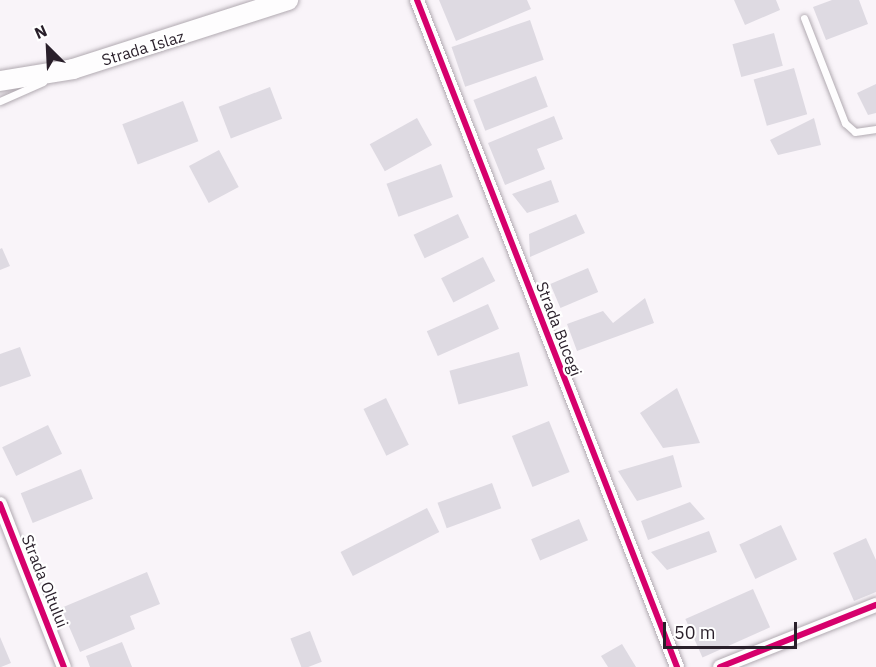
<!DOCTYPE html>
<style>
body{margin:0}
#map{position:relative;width:876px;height:667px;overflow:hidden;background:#f9f4f9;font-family:"IBM Plex Sans",sans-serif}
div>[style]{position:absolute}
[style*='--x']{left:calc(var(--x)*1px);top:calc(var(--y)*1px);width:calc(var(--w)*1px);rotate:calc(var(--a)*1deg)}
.building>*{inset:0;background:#dedae2;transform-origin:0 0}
.roads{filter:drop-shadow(0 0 2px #b1aab1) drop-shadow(0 0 2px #b1aab1)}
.lane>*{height:7px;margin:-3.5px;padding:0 3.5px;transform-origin:3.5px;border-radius:3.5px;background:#fefdfe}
.street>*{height:14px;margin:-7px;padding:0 7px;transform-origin:7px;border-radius:7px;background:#fefdfe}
.secondary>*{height:20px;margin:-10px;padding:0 10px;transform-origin:10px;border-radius:10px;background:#fefdfe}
.cycleway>*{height:6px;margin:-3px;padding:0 3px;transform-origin:3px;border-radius:3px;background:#d6006c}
span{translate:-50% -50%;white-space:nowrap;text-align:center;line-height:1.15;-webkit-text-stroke:4.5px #fff;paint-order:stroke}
.street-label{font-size:16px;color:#291f2a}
.north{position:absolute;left:18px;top:18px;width:60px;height:60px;-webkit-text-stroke:4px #fff;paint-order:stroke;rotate:336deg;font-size:16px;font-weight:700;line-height:24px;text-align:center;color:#291f2a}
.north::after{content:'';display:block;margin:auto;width:21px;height:27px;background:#291f2a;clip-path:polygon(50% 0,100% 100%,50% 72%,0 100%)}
.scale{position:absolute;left:663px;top:622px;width:134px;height:27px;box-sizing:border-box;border:3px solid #291f2a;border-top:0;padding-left:8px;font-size:18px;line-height:21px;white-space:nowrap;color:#291f2a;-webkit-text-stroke:4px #fff;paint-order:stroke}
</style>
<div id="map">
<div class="building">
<div style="clip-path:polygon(439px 0,527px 0,531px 9px,456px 41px)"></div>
<div style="clip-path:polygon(734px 0,776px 0,780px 10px,745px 25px)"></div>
<div style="clip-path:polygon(832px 0,859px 0,868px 24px,826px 40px,813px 7px)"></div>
<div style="left:530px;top:20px;width:42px;height:83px;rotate:71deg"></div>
<div style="left:774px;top:33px;width:34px;height:43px;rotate:75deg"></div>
<div style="left:794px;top:68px;width:48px;height:42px;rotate:74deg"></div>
<div style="left:536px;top:76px;width:33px;height:67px;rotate:69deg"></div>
<div style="clip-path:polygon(876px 84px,876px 113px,868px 115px,857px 93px)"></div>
<div style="left:270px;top:87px;width:34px;height:55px;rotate:69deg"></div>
<div style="left:183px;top:101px;width:43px;height:65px;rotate:69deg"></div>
<div style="clip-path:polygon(554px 116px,563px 139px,537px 149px,545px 169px,505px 185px,488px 143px)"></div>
<div style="left:417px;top:118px;width:31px;height:54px;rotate:61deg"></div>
<div style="clip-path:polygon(814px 118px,821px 145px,778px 155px,770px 140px)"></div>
<div style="left:219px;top:150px;width:42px;height:34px;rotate:62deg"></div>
<div style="left:441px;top:164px;width:35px;height:58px;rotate:70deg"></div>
<div style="clip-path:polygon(551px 180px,559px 202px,527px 213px,512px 194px)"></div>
<div style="left:458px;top:214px;width:26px;height:49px;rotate:65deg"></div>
<div style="clip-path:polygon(576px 214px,585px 233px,530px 257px,529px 234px)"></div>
<div style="clip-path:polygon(2px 248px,10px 266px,0 270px,0 249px)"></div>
<div style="left:483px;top:257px;width:27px;height:47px;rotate:63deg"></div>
<div style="left:588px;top:268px;width:26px;height:41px;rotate:67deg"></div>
<div style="clip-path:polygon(645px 298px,654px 323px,577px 351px,567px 324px,603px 311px,613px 323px)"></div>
<div style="left:488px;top:304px;width:27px;height:67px;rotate:66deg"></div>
<div style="clip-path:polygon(20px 347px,31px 376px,0 387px,0 354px)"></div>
<div style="left:519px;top:352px;width:35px;height:72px;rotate:75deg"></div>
<div style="clip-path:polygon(677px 388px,700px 443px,663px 448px,640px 413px)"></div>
<div style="left:386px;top:398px;width:52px;height:25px;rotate:64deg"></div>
<div style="left:549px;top:421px;width:55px;height:40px;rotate:68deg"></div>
<div style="left:48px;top:425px;width:32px;height:51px;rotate:64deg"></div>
<div style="clip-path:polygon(673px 455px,682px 487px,637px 501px,618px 471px)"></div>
<div style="left:81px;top:469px;width:32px;height:65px;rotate:68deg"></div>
<div style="left:492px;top:483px;width:27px;height:58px;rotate:70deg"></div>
<div style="clip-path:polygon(690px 502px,705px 519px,648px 540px,641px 521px)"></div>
<div style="left:427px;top:508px;width:27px;height:97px;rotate:63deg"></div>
<div style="left:579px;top:519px;width:23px;height:52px;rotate:67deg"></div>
<div style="left:781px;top:525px;width:38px;height:46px;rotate:65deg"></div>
<div style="clip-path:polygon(709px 531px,717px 552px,667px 570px,651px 552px)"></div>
<div style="clip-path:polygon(866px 538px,876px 560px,876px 592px,854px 601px,833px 553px)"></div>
<div style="clip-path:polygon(147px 572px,160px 604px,130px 616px,135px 629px,80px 652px,61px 608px)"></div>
<div style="left:753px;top:589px;width:42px;height:74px;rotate:66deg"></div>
<div style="left:310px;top:631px;width:33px;height:21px;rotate:69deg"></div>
<div style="clip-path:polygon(0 637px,11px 663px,1px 667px,0 667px)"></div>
<div style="clip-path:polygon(122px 642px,132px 667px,90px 667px,86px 656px)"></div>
<div style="clip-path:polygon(622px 644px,636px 667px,608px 667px,601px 656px)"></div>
</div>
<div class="roads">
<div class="lane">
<div style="--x:804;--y:18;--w:113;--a:68.7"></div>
<div style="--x:845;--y:123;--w:13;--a:42"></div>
<div style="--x:855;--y:132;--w:21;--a:-8"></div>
<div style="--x:0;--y:101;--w:47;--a:-23.8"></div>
</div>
<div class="street">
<div style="--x:417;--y:0;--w:716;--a:68.7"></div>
<div style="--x:0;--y:504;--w:175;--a:68.6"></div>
<div style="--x:720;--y:667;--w:168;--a:-21.7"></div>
</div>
<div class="secondary">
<div style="--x:0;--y:81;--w:74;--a:-9.3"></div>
<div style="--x:73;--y:69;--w:226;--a:-17.8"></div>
</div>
</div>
<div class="cycleway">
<div style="--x:417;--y:0;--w:716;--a:68.7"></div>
<div style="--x:0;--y:504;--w:175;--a:68.6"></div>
<div style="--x:720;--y:667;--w:168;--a:-21.7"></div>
</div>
<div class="street-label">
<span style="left:143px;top:48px;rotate:-17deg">Strada Islaz</span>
<span style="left:559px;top:329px;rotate:69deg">Strada Bucegi</span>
<span style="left:45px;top:581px;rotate:68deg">Strada Oltului</span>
</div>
<div class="north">N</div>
<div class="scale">50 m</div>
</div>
